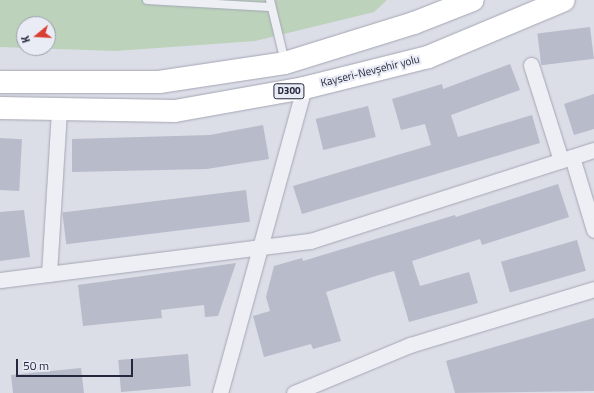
<!DOCTYPE html>
<meta charset="utf-8">
<style>
body{margin:0}
#map{position:relative;width:594px;height:393px;overflow:hidden;background:#dbdde7;font-family:"Titillium Web",sans-serif}
div>[style]{position:absolute}
[style*='--x']{left:calc(var(--x)*1px);top:calc(var(--y)*1px);width:calc(var(--w)*1px);rotate:calc(var(--a)*1deg)}
.green>*{inset:0;background:#bcd2bb}
.building>*{inset:0;background:#b8bbca;transform-origin:0 0}
.roads{filter:drop-shadow(0 0 1px #a4a7b4) drop-shadow(0 0 1px #a4a7b4)}
.lane>*{height:8px;margin:-4px;padding:0 4px;transform-origin:4px;border-radius:4px;background:#eeeff5}
.street>*{height:15px;margin:-7.5px;padding:0 7.5px;transform-origin:7.5px;border-radius:7.5px;background:#eeeff5}
.highway>*{height:22px;margin:-11px;padding:0 11px;transform-origin:11px;border-radius:11px;background:#fff}
span{translate:-50% -50%;white-space:nowrap;text-align:center;line-height:1.15;-webkit-text-stroke:4px #eaecf5;paint-order:stroke}
.shield-label span{padding:1px 3px;background:#eaecf5;border:1px solid;border-radius:3px;-webkit-text-stroke-width:0}
.shield-label{font-size:10px;color:#24283e;font-weight:700}
.street-label{font-size:11px;color:#24283e}
.north{position:absolute;left:16px;top:16px;width:40px;height:40px;box-sizing:border-box;background:#eaecf5;border:1px solid #9b9eac;border-radius:50%;rotate:252deg;font-size:11px;font-weight:700;line-height:16px;text-align:center;color:#24283e}
.north::after{content:'';display:block;margin:auto;width:14px;height:18px;background:#d93e33;clip-path:polygon(50% 0,100% 100%,50% 72%,0 100%)}
.scale{position:absolute;left:16px;top:359px;width:117px;height:18px;box-sizing:border-box;border:2px solid #24283e;border-top:0;padding-left:5px;font-size:12px;line-height:14px;white-space:nowrap;color:#24283e;-webkit-text-stroke:3px #eaecf5;paint-order:stroke}
</style>
<div id="map">
<div class="green">
<div style="clip-path:polygon(evenodd,0 0,386px 0,386px 1px,374px 12px,255px 41px,115px 51px,0 47px,0 0,24px 24px,48px 24px,48px 48px,24px 48px,24px 24px)"></div>
</div>
<div class="building">
<div style="left:590px;top:27px;width:32px;height:53px;rotate:83deg"></div>
<div style="clip-path:polygon(510px 64px,520px 90px,451px 115px,458px 137px,532px 115px,540px 143px,302px 214px,293px 186px,431px 145px,425px 124px,401px 130px,392px 99px,442px 84px,443px 89px)"></div>
<div style="clip-path:polygon(594px 94px,594px 129px,574px 135px,564px 104px)"></div>
<div style="left:368px;top:106px;width:32px;height:54px;rotate:76deg"></div>
<div style="clip-path:polygon(263px 125px,269px 159px,207px 169px,72px 172px,72px 139px,210px 135px)"></div>
<div style="left:0;top:138px;width:22px;height:52px;rotate:3deg"></div>
<div style="clip-path:polygon(558px 184px,569px 217px,482px 245px,480px 239px,412px 261px,420px 286px,469px 272px,478px 303px,409px 322px,394px 271px,379px 275px,326px 292px,341px 341px,313px 349px,311px 344px,264px 357px,253px 316px,270px 311px,266px 297px,274px 266px,302px 258px,303px 261px,455px 215px,456px 217px)"></div>
<div style="left:246px;top:190px;width:32px;height:185px;rotate:83deg"></div>
<div style="clip-path:polygon(24px 210px,30px 257px,0 261px,0 212px)"></div>
<div style="left:577px;top:240px;width:32px;height:79px;rotate:74deg"></div>
<div style="clip-path:polygon(236px 263px,218px 316px,205px 317px,204px 305px,161px 310px,162px 318px,83px 326px,78px 285px)"></div>
<div style="clip-path:polygon(594px 318px,594px 391px,455px 393px,446px 361px)"></div>
<div style="left:188px;top:354px;width:32px;height:70px;rotate:85deg"></div>
<div style="clip-path:polygon(81px 368px,84px 393px,13px 393px,11px 375px)"></div>
</div>
<div class="roads">
<div class="lane">
<div style="--x:147;--y:0;--w:122;--a:3.3"></div>
<div style="--x:270;--y:0;--w:64;--a:76.4"></div>
</div>
<div class="street">
<div style="--x:531;--y:65;--w:100;--a:72.5"></div>
<div style="--x:572;--y:157;--w:76;--a:73.2"></div>
<div style="--x:49;--y:274;--w:165;--a:-86.5"></div>
<div style="--x:0;--y:280;--w:312;--a:-7.2"></div>
<div style="--x:310;--y:241;--w:298;--a:-17.8"></div>
<div style="--x:220;--y:393;--w:316;--a:-74.6"></div>
<div style="--x:294;--y:393;--w:126;--a:-22.5"></div>
<div style="--x:410;--y:345;--w:192;--a:-16.9"></div>
</div>
<div class="highway">
<div style="--x:0;--y:82;--w:159;--a:0"></div>
<div style="--x:159;--y:82;--w:127;--a:-8.6"></div>
<div style="--x:285;--y:63;--w:135;--a:-17.2"></div>
<div style="--x:414;--y:23;--w:63;--a:-21.3"></div>
<div style="--x:0;--y:108;--w:175;--a:1"></div>
<div style="--x:175;--y:111;--w:131;--a:-10.1"></div>
<div style="--x:304;--y:88;--w:128;--a:-14"></div>
<div style="--x:428;--y:57;--w:147;--a:-22.7"></div>
</div>
</div>
<div class="shield-label">
<span style="left:289px;top:91px">D300</span>
</div>
<div class="street-label">
<span style="left:370px;top:71px;rotate:-14deg">Kayseri-Nevşehir yolu</span>
</div>
<div class="north">K</div>
<div class="scale">50 m</div>
</div>
